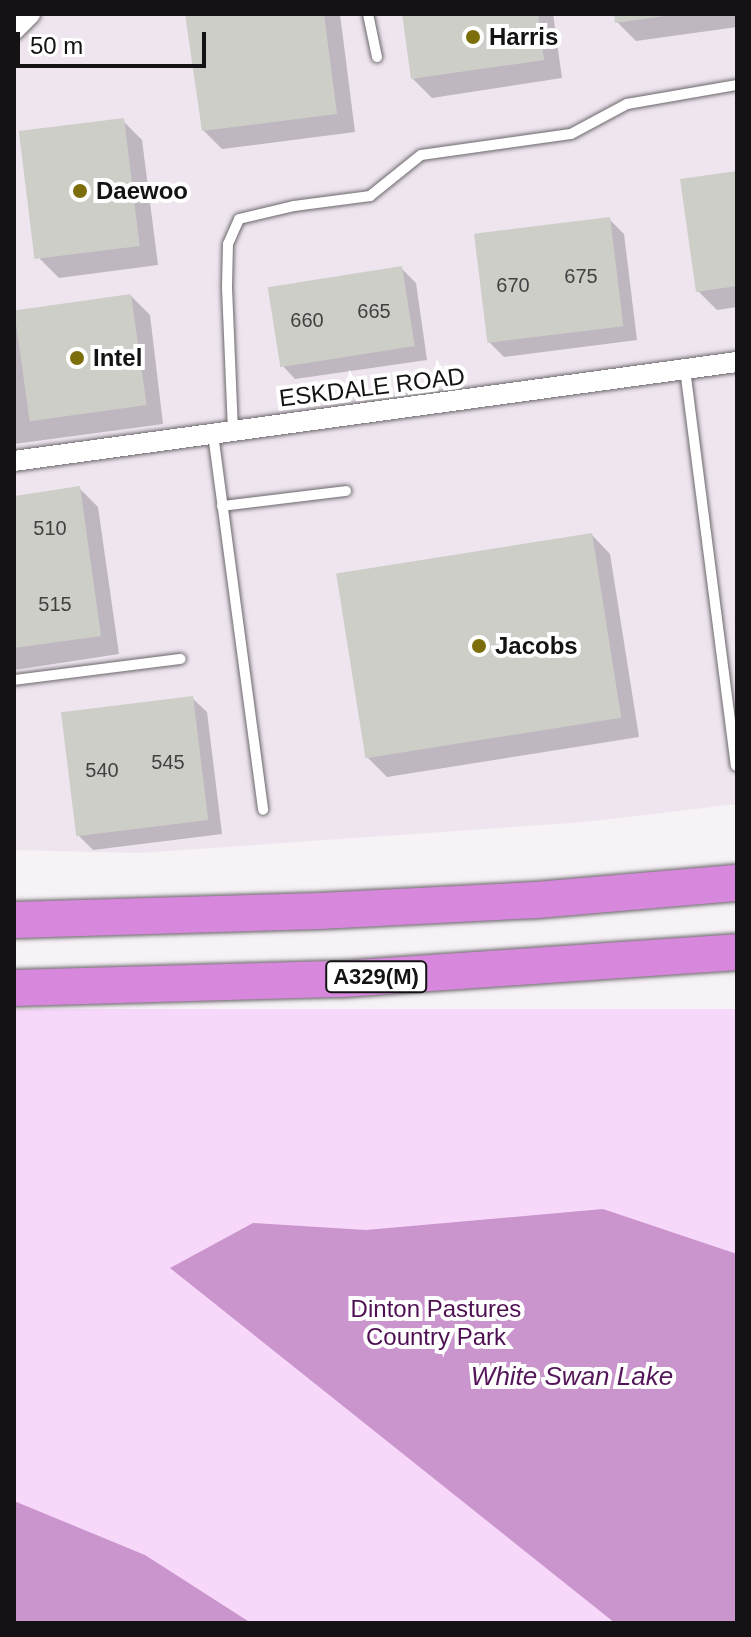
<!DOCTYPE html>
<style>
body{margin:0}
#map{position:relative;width:751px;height:1637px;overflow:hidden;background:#f6f2f6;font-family:Arial,sans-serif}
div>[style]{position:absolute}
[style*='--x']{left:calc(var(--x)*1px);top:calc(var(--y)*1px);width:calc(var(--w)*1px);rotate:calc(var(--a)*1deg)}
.built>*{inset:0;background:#eee5ef}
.green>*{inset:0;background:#f8d8fa;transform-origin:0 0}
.water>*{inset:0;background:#c995cc}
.shadow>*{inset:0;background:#0003}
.building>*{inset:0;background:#cecec9;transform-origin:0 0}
.roads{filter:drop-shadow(0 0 2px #6b676b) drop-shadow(0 0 2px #6b676b)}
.lane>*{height:10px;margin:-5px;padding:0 5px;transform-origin:5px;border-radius:5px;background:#fff}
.street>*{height:20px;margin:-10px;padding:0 10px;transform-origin:10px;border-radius:10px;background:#fff}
.highway>*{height:36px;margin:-18px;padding:0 18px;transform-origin:18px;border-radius:18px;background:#d788dc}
.dots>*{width:22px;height:22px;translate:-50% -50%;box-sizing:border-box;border:4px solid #fff;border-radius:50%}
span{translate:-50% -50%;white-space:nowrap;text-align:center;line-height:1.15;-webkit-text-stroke:8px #fff;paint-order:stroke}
.number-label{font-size:20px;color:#424141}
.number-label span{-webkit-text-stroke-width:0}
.shield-label span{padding:2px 6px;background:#fff;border:2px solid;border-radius:6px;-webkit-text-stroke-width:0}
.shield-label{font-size:22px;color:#141214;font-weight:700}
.poi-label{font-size:24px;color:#141214;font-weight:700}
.left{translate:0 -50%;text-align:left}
.street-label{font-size:24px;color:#141214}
.park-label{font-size:24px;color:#4e0f53}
.water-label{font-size:26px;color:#541659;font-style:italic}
.frame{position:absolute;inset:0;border:16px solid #141214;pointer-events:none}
.scale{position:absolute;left:16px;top:32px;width:190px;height:36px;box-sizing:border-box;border:4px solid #141214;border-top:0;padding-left:10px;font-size:24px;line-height:28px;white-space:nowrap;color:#141214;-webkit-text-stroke:6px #fff;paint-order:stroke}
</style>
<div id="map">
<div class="built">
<div style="clip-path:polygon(14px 14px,737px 14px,737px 804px,585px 822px,140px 853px,14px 850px)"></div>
</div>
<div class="green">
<div style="left:737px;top:1009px;width:614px;height:724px;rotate:90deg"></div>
</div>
<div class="water">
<div style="clip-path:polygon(603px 1209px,737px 1254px,737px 1623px,615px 1623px,170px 1268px,253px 1223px,366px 1230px)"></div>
<div style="clip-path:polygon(14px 1501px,145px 1555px,251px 1623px,14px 1623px)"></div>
</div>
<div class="shadow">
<div style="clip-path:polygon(187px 14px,340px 14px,355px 132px,222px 149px,203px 130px)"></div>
<div style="clip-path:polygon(404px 14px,553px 14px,562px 78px,432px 98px,413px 79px)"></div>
<div style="clip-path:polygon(616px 14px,737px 14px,737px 27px,636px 41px,617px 22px)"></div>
<div style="clip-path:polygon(123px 121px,142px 140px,158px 265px,59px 278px,40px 259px)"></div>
<div style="clip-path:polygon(737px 173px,737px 307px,717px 310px,698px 291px)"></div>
<div style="clip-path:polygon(609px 219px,624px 234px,637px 340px,504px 357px,489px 342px)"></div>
<div style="clip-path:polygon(401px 268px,416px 283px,427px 360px,295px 379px,281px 364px)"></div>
<div style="clip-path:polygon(131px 296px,150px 315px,163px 424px,14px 444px,14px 312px)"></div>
<div style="clip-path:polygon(79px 488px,98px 507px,119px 654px,14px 670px,14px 498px)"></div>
<div style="clip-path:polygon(592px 535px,610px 554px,639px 737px,387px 777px,368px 758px)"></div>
<div style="clip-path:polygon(192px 698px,207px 712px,222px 834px,93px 850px,78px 835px)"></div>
</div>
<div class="building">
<div style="clip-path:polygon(185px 14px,324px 14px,337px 114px,202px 131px)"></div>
<div style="clip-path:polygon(402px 14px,538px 14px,544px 60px,411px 79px)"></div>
<div style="clip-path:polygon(614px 14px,665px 14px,665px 16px,615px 23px)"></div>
<div style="left:124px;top:118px;width:129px;height:106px;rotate:83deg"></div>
<div style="clip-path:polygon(737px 171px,737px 286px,696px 292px,680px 179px)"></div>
<div style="left:610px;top:217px;width:110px;height:137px;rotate:83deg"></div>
<div style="left:402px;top:266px;width:81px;height:136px;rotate:81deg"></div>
<div style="left:131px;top:294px;width:112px;height:118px;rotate:82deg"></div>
<div style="clip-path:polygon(80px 486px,101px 636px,14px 648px,14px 496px)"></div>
<div style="left:592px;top:533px;width:187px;height:259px;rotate:81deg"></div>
<div style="left:193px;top:696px;width:125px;height:133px;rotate:83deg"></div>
</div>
<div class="roads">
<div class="lane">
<div style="--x:368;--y:14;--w:44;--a:78.2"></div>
<div style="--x:685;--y:369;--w:400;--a:82.7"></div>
<div style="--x:233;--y:431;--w:144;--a:-92.4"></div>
<div style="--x:227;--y:287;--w:43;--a:-88.7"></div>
<div style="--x:228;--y:244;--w:27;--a:-66"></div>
<div style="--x:239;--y:219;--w:57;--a:-13.3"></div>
<div style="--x:294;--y:206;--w:77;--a:-7.5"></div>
<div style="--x:370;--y:196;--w:65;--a:-38.8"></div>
<div style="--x:421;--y:155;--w:151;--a:-8"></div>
<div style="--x:571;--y:134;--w:64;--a:-28.2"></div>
<div style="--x:627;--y:104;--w:112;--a:-9.8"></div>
<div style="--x:213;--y:434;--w:379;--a:82.4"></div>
<div style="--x:222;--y:506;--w:125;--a:-6.9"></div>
<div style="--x:14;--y:680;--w:168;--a:-7.2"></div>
</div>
<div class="street">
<div style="--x:14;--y:30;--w:23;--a:-45"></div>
<div style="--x:14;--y:461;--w:730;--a:-7.8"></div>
</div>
<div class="highway">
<div style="--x:14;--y:920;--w:305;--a:-1.7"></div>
<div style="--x:319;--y:911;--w:218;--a:-2.9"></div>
<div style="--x:537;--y:900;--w:201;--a:-4.9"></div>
<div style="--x:14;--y:988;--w:328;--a:-1.6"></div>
<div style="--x:342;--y:979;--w:396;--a:-3.9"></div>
</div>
</div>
<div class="dots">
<div style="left:473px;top:37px;background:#7c6e0a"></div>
<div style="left:80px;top:191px;background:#7c6e0a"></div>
<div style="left:77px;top:358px;background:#7c6e0a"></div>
<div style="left:479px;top:646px;background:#7c6e0a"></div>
</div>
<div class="number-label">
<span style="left:581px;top:276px">675</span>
<span style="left:513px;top:285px">670</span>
<span style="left:374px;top:311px">665</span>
<span style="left:307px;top:320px">660</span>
<span style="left:50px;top:528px">510</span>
<span style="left:55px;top:604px">515</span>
<span style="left:168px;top:762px">545</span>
<span style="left:102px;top:770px">540</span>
</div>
<div class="shield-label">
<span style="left:376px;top:977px">A329(M)</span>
</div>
<div class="poi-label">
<span class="left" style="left:489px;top:37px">Harris</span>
<span class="left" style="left:96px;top:191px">Daewoo</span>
<span class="left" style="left:93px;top:358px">Intel</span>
<span class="left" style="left:495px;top:646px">Jacobs</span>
</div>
<div class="street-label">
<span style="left:372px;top:387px;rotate:-7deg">ESKDALE ROAD</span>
</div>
<div class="park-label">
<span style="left:436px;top:1323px">Dinton Pastures<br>Country Park</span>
</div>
<div class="water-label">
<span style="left:572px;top:1377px">White Swan Lake</span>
</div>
<div class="frame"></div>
<div class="scale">50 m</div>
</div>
